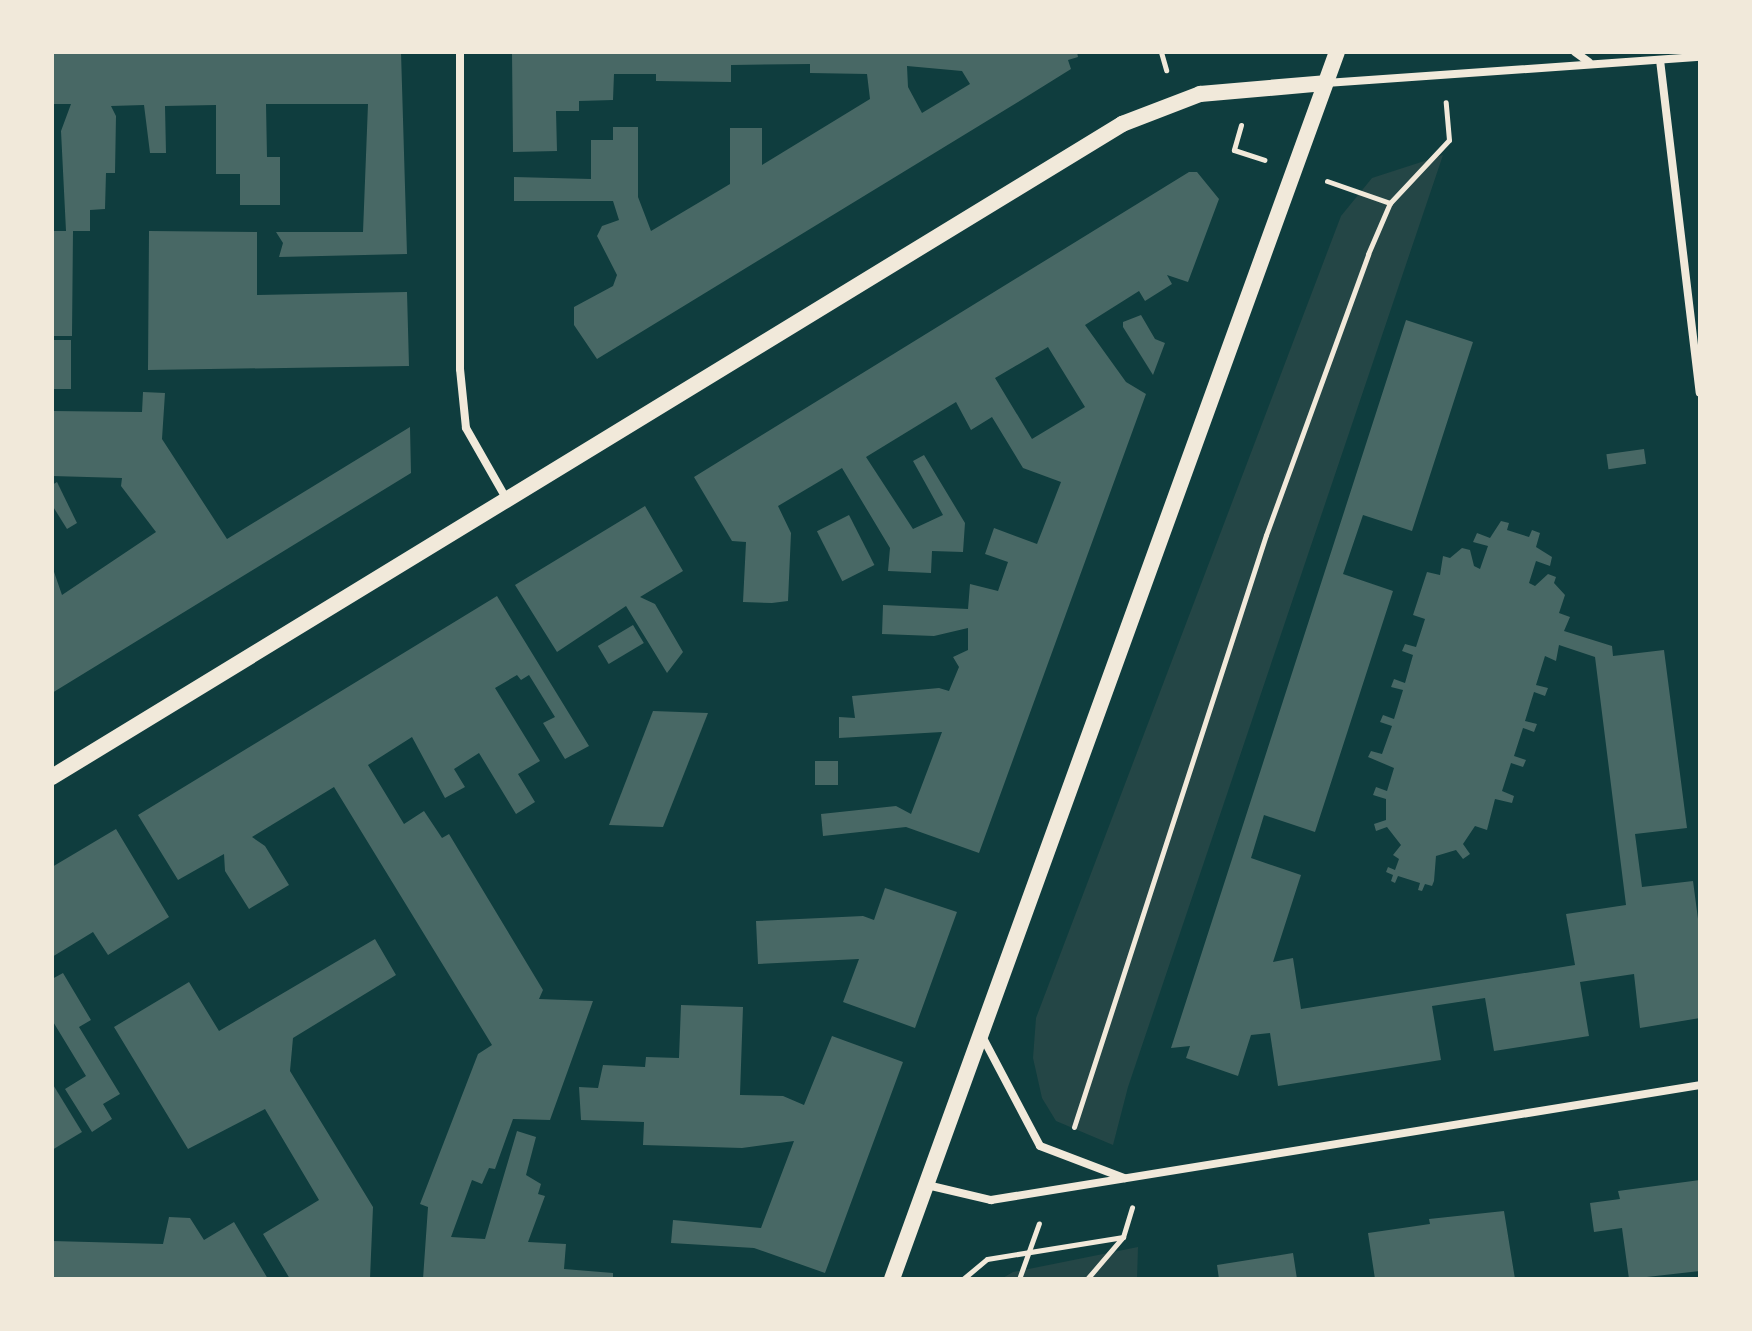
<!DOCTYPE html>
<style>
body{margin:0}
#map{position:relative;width:1752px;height:1331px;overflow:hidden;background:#0f3d3e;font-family:"Space Grotesk",sans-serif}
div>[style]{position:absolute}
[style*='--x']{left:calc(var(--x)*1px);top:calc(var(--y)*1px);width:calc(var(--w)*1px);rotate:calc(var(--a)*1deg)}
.green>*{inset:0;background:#244646}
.building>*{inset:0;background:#486865;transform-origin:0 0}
.path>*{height:5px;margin:-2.5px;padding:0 2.5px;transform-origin:2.5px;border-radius:2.5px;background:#f1e9da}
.minor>*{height:8px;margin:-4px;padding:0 4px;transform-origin:4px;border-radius:4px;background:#f1e9da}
.secondary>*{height:16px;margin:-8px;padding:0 8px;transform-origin:8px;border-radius:8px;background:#f1e9da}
span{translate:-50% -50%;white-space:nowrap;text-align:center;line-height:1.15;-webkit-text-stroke:8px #f1e9da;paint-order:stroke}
.frame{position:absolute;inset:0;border:54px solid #f1e9da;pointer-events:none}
</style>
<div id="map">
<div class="green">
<div style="clip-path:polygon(1443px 155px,1128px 1087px,1113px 1145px,1056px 1121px,1042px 1098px,1033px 1058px,1036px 1018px,1341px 216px,1372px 178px)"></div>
<div style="clip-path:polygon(1138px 1247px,1137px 1279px,1001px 1279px,1013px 1272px)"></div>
</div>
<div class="building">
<div style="clip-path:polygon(52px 52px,401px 52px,407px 254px,279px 257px,283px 243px,276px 232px,363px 232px,368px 104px,266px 104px,267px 157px,280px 157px,280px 205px,240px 205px,240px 174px,216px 174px,216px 105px,165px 106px,166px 153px,150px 153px,144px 105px,111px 106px,116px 116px,115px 173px,106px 173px,105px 209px,90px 210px,90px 231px,73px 231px,72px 336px,52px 336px,52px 231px,66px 231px,61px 131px,71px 104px,52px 104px)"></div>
<div style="clip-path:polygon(evenodd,512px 52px,1077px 52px,1078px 57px,1068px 60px,1071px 69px,1018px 102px,597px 359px,574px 325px,574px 307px,613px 286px,617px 275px,597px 236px,602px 226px,619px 220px,613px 201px,514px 201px,514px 177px,591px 179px,591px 140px,613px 140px,613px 127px,638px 127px,638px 197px,651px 231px,730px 184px,730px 128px,762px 128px,762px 165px,870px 99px,867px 74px,810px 73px,810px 64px,731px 65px,731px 82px,656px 81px,656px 74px,614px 74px,613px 100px,579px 101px,579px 111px,556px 111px,557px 151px,513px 152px,512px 52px,907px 66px,962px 71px,970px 84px,922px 113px,908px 87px,907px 66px)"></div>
<div style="clip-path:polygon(evenodd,1189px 172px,1197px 172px,1219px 199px,1188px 282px,1167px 275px,1172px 284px,1145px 301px,1139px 291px,1085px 325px,1126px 382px,1146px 394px,979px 853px,906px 827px,823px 836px,821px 814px,896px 806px,911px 814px,942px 732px,839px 738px,839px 717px,855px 718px,852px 696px,939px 688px,949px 691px,959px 667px,953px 657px,968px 650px,968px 628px,934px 636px,882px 634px,883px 605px,968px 609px,970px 584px,998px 591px,1008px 562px,985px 554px,994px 528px,1037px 544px,1061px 482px,1023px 468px,992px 417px,971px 430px,956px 402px,866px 457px,913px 529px,943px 515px,913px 461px,924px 455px,965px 523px,963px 552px,932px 551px,931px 573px,888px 571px,890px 548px,842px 468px,778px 506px,791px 533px,788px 601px,772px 603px,743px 602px,746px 542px,732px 541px,694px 477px,1189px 172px,1048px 347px,1085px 407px,1032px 439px,995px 378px,1048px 347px)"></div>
<div style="clip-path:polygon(149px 231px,257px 232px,257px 295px,407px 292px,409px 366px,148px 370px)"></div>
<div style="clip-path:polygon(1141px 315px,1155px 339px,1165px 343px,1153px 375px,1123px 327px,1123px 322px)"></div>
<div style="clip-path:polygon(1406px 320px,1473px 342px,1412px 531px,1363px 515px,1343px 574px,1393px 591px,1315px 832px,1264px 815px,1251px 858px,1301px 875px,1273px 962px,1293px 958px,1301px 1009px,1575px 965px,1566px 914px,1626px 905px,1595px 657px,1559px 645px,1556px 661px,1545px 656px,1536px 685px,1548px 688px,1545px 696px,1534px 692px,1525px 721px,1537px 724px,1534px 732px,1523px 728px,1514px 756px,1526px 760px,1523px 767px,1511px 763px,1502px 791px,1514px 796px,1512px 803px,1495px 799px,1487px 830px,1475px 826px,1463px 844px,1470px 854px,1463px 859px,1456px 850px,1436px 856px,1434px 881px,1432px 886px,1425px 884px,1422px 891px,1418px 890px,1420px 883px,1398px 876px,1395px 883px,1391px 881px,1393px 875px,1386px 872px,1388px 867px,1395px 870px,1399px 859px,1393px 855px,1401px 845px,1387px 827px,1376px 831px,1374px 824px,1386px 820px,1386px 799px,1373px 795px,1376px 787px,1387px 791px,1394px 768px,1368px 757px,1371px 751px,1382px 754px,1392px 726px,1380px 722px,1383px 715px,1394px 719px,1403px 690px,1391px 687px,1394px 679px,1405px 683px,1413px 655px,1402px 651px,1405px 644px,1416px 647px,1425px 619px,1413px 615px,1427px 572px,1440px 575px,1443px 556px,1450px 558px,1462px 548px,1470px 550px,1474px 566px,1480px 569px,1488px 546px,1473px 542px,1477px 533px,1490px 538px,1501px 521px,1509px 523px,1507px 530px,1529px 537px,1532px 530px,1540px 533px,1536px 547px,1552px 557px,1550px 566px,1536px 561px,1529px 583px,1535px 586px,1548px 574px,1556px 577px,1554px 583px,1565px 595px,1559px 613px,1570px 617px,1564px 631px,1612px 646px,1613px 656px,1664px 650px,1687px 828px,1635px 834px,1642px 887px,1693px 881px,1700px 934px,1700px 1018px,1640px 1028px,1634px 974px,1580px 982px,1589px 1036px,1494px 1051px,1485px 998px,1432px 1006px,1441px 1060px,1278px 1086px,1270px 1033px,1251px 1035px,1238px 1076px,1186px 1058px,1190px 1046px,1171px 1048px)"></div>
<div style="left:52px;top:340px;width:19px;height:49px"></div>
<div style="clip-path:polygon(143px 392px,165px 393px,162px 439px,227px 539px,410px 427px,411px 473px,52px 693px,52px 566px,62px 595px,156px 532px,121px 486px,122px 478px,52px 476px,52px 411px,142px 412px)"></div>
<div style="left:1644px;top:449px;width:15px;height:38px;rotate:82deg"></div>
<div style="clip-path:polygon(57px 482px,77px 523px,67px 529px,52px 505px,52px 485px)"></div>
<div style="clip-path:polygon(645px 506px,683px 571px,640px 597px,655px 604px,683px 652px,667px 673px,626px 606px,557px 652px,515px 585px)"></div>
<div style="left:849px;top:515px;width:56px;height:36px;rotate:63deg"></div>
<div style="clip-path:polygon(497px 596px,589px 746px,565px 759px,543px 723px,555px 717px,529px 675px,521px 680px,517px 675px,495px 688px,540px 761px,518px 774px,535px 802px,516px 814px,479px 753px,454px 769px,465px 787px,445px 798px,412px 737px,368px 765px,404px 824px,424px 811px,442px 838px,449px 834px,543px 990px,539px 999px,593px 1001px,550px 1120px,513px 1119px,495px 1169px,489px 1168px,482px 1184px,472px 1180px,451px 1237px,485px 1239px,517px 1131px,536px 1137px,526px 1175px,541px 1184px,538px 1194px,545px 1196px,528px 1242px,566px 1244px,564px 1269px,613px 1273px,613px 1279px,423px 1279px,428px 1207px,420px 1204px,478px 1054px,492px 1045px,334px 787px,252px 837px,265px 846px,289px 885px,249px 909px,225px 871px,224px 854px,178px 880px,138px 815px)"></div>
<div style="left:633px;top:625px;width:21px;height:41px;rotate:59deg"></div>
<div style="clip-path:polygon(653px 711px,708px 713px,663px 827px,609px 825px)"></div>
<div style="left:815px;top:761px;width:23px;height:24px"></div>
<div style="clip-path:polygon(116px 829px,169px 917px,108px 955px,93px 932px,52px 957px,52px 867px)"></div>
<div style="clip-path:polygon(885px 888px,957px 912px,915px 1028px,843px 1002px,859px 959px,758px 964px,756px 921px,863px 916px,874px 920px)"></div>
<div style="clip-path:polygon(375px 939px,396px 975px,293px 1038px,290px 1071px,373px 1207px,370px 1279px,290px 1279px,263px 1234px,319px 1200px,265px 1109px,188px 1149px,114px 1027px,189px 982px,219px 1031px)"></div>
<div style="clip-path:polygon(63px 973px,91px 1020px,79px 1027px,120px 1094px,103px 1104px,112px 1119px,92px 1132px,65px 1089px,86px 1076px,52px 1020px,52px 979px)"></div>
<div style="clip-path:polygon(681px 1005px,743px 1007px,740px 1095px,783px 1096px,804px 1105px,832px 1036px,903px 1062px,825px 1273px,754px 1248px,671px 1243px,673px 1220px,761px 1228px,794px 1141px,742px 1148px,643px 1145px,644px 1122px,581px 1120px,579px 1087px,598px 1088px,603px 1065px,645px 1067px,646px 1057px,679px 1058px)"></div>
<div style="clip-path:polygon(52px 1083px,82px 1132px,52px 1150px)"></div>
<div style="clip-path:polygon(1700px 1180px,1700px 1271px,1629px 1279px,1622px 1228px,1594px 1232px,1590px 1203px,1620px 1199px,1618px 1191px)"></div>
<div style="clip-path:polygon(1504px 1211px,1515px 1279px,1375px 1279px,1368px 1233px,1430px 1224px,1429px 1219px)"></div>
<div style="clip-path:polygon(169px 1217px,190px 1218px,204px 1240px,234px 1222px,268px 1279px,52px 1279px,52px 1241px,163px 1244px)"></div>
<div style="clip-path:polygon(1293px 1253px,1297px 1279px,1219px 1279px,1217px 1265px)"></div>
</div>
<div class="path">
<div style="--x:1161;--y:52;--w:19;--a:74"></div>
<div style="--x:1241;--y:125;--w:26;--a:106"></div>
<div style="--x:1234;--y:150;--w:32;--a:18"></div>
<div style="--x:1327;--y:181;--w:67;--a:19.2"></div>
<div style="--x:1074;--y:1127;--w:622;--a:-72.03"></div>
<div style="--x:1266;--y:535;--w:299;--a:-70"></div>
<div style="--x:1368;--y:254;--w:56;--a:-66.7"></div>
<div style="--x:1390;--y:203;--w:86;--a:-46.9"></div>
<div style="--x:1449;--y:140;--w:38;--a:-95"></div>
<div style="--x:963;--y:1279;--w:31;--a:-40"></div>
<div style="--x:987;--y:1259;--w:138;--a:-9.2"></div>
<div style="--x:1019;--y:1279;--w:59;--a:-70.3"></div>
<div style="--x:1087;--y:1279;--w:55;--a:-49.4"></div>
<div style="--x:1123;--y:1237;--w:31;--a:-73"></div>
</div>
<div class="minor">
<div style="--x:460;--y:52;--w:317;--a:90"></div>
<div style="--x:460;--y:369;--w:59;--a:84.2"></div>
<div style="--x:466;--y:428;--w:81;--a:60.3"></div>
<div style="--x:1575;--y:52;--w:17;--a:36"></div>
<div style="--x:1660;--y:60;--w:335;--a:83.2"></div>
<div style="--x:1326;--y:83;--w:375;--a:-4"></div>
<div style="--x:982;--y:1036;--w:124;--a:62.2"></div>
<div style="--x:1040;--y:1146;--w:90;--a:20.9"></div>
<div style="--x:927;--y:1185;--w:66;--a:13.2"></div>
<div style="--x:991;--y:1200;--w:718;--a:-9.21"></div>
</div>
<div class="secondary">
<div style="--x:52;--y:777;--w:1254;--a:-31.39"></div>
<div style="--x:1122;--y:124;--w:84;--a:-21"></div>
<div style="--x:1200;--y:94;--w:125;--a:-5"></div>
<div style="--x:892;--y:1279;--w:1305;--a:-70.07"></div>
</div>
<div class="frame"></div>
</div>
